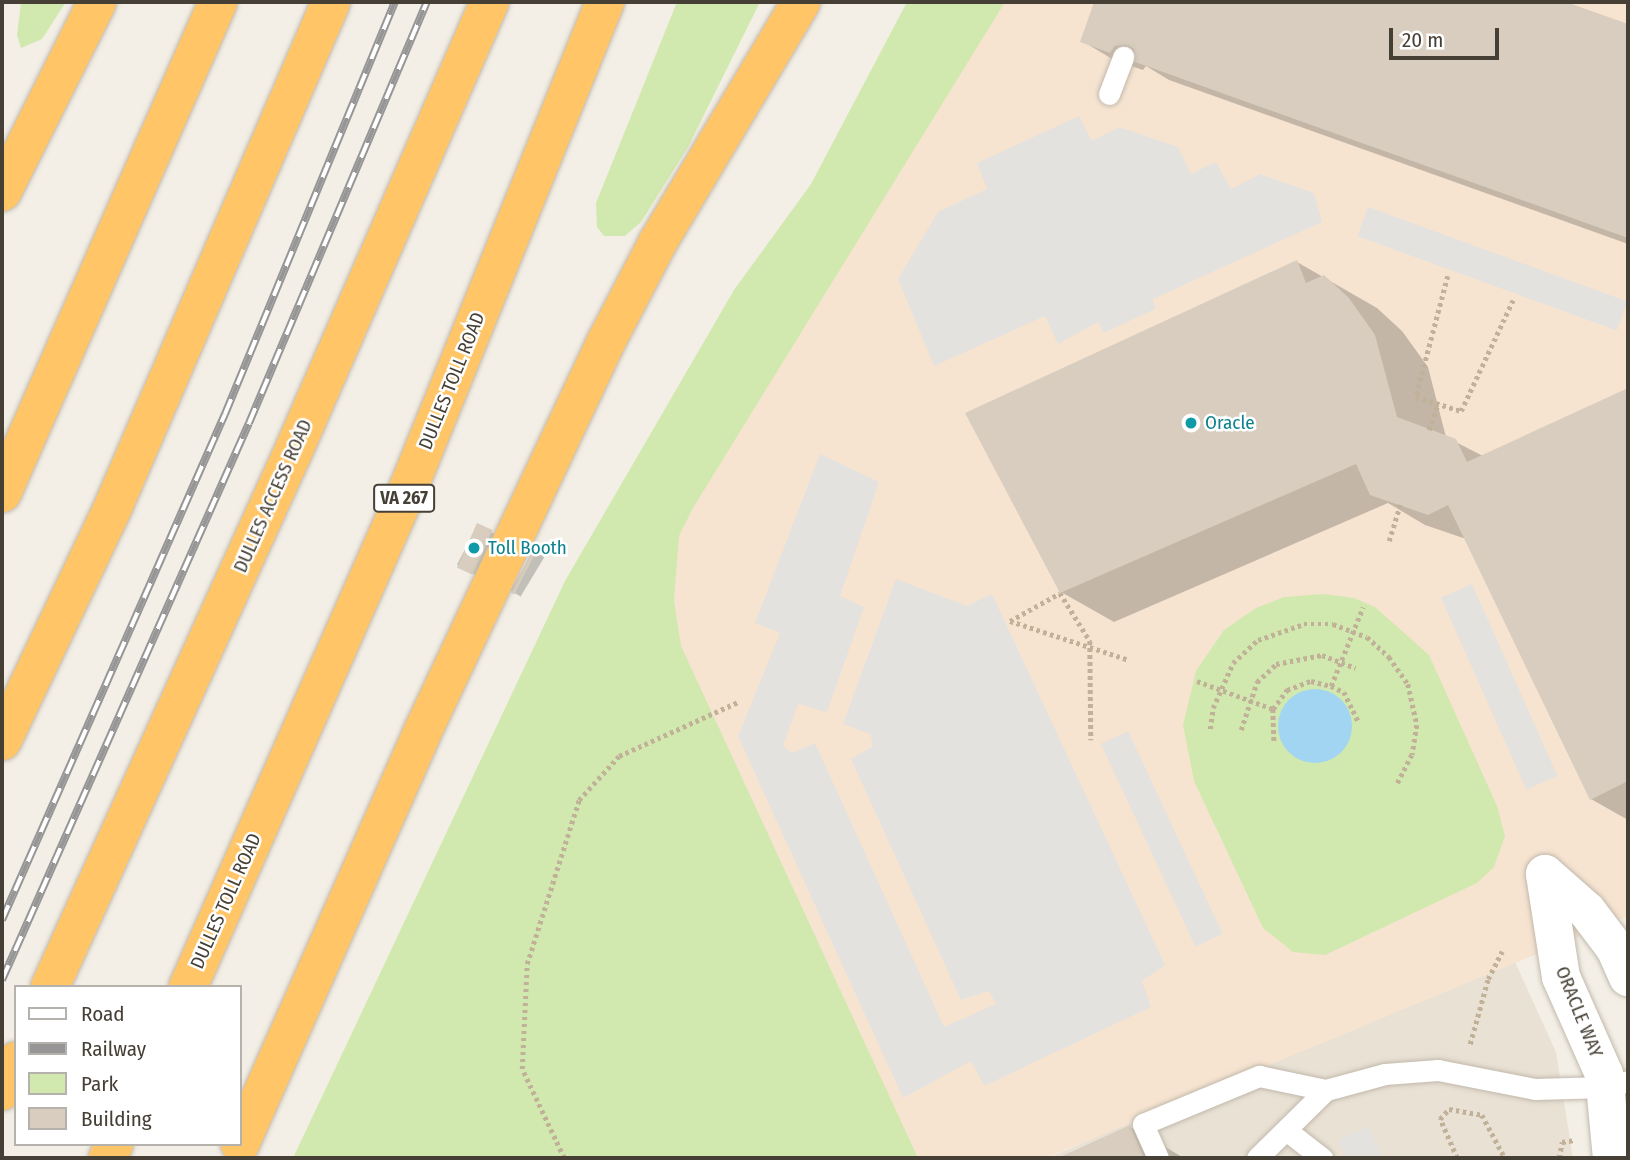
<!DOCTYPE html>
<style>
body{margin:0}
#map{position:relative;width:1630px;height:1160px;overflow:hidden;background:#f3efe6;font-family:"Fira Sans Condensed",sans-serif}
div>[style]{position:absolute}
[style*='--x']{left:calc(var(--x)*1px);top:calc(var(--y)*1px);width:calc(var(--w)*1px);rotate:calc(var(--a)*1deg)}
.residential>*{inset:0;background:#e8e1d4}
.commercial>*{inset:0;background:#f6e4d1}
.green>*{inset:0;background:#d1e9ae}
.parking>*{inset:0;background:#e4e2de;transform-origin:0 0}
.water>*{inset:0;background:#a1d5f2}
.round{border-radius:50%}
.shadow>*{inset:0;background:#0003;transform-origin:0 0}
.building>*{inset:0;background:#d8cdbe;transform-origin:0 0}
.path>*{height:4.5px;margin-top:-2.25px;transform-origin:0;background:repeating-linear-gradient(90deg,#c1b199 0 3.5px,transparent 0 7px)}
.roads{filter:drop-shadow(0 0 2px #c2b9ac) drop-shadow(0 0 2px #c2b9ac)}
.service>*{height:21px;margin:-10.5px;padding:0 10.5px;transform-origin:10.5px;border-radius:10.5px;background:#fff}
.minor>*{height:38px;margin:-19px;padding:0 19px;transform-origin:19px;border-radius:19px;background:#fff}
.motorway>*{height:38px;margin:-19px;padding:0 19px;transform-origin:19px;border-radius:19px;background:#ffc566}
.rail>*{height:8px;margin-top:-4px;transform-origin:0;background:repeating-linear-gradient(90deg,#fff 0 16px,#969696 0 32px);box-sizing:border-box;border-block:2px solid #969696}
.dots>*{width:19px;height:19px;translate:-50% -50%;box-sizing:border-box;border:4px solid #fff;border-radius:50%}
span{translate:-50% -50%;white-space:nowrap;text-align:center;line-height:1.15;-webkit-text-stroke:5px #fff;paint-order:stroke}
.shield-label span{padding:2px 5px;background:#fff;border:2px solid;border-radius:5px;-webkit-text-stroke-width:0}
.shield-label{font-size:18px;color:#463f35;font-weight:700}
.street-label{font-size:19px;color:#463f35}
.culture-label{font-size:19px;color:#0d838f}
.left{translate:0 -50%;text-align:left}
.frame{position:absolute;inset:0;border:4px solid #463f35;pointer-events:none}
.legend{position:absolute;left:14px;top:985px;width:228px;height:161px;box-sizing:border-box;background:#fff;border:2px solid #b5b2ae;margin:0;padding:9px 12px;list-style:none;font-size:21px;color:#463f35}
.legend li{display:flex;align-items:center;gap:14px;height:35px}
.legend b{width:35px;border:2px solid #b5b2ae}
.scale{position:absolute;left:1389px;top:28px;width:110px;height:32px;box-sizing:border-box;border:4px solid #463f35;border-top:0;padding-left:9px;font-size:21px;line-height:24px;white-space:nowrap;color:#463f35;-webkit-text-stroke:5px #fff;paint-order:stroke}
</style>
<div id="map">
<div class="residential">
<div style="clip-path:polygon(1510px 951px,1556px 1052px,1573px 1158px,1049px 1158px)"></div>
</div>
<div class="commercial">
<div style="clip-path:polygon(958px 2px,1628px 2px,1628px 916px,1046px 1158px,885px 1158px,578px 621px)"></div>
</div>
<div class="green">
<div style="clip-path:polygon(21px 2px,66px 2px,42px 39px,21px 48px,17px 35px)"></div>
<div style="clip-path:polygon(677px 2px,760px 2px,688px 147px,641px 222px,625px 236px,604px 236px,597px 227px,596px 203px)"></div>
<div style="clip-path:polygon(907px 2px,1005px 2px,693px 508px,679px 536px,674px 601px,681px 646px,918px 1158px,293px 1158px,565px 581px,734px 290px,811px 184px)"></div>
<div style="clip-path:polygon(1324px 594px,1354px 598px,1375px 607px,1429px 655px,1497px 806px,1505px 836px,1494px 867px,1477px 883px,1325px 955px,1293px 952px,1263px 928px,1194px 781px,1183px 725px,1196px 671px,1224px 630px,1256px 608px,1284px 597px)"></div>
</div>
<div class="parking">
<div style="clip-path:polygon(1079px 116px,1092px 141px,1119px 127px,1178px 147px,1191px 174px,1216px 162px,1231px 189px,1260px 174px,1314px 193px,1322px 222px,1153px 299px,1155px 309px,1104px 333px,1098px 322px,1058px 344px,1045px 316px,934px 366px,898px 279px,938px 212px,987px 189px,977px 163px)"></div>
<div style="left:1368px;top:207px;width:276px;height:31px;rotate:20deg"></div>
<div style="clip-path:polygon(820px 454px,879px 482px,840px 596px,864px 607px,827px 712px,798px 704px,783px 746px,792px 753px,815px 743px,944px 1027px,996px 1004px,989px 991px,961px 1000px,851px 759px,873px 746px,870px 734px,843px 724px,896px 579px,967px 606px,992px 594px,1165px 965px,1142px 981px,1151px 1007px,984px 1086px,971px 1061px,903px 1098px,738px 736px,780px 633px,755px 623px)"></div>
<div style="left:1472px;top:584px;width:210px;height:34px;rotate:66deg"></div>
<div style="left:1128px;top:731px;width:224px;height:30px;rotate:65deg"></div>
<div style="clip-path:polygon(1368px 1127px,1382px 1158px,1347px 1158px,1338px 1140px)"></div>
</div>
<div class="water">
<div class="round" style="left:1278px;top:689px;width:74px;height:74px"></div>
</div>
<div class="shadow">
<div style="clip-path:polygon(1096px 2px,1561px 2px,1628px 26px,1628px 244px,1169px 80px,1146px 66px,1143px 70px,1114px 60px,1082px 41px)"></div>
<div style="clip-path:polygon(1297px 262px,1377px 308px,1402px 331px,1428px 367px,1446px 437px,1483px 456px,1628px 390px,1628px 820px,1591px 799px,1466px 539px,1425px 525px,1388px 503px,1114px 622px,1061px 592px)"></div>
<div style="left:478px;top:525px;width:32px;height:45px;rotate:28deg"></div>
<div style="left:534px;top:551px;width:12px;height:46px;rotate:31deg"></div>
<div style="clip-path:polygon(1130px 1127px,1184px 1158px,1062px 1158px)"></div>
</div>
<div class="building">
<div style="clip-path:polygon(1094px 2px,1566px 2px,1628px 24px,1628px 238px,1135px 62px,1134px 49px,1127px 45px,1115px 46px,1110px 53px,1080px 42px)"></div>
<div style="clip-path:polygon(1297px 260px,1306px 283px,1324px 275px,1349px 298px,1375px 335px,1397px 417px,1456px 439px,1467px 462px,1628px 388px,1628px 781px,1590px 800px,1448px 505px,1428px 515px,1370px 495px,1356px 464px,1060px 593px,965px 413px)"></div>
<div style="left:477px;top:523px;width:17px;height:49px;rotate:24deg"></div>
<div style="left:533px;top:549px;width:4px;height:49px;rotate:27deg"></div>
<div style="clip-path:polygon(1130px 1125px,1144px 1158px,1058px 1158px)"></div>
</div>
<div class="path">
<div style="--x:1448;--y:276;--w:125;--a:104.8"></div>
<div style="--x:1416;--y:397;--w:47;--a:17.3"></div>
<div style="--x:1461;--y:411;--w:123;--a:-64.9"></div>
<div style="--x:1429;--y:430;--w:28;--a:-71"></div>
<div style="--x:1389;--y:541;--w:38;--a:-73"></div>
<div style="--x:1010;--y:621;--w:57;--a:-29.2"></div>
<div style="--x:1060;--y:593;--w:57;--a:58"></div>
<div style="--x:1090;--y:641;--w:99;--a:89.4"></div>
<div style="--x:1010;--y:621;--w:125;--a:18.1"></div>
<div style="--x:1197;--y:681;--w:81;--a:20.2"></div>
<div style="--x:1273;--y:709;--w:24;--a:-54"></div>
<div style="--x:1287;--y:690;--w:26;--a:-21"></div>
<div style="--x:1311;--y:681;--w:21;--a:14"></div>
<div style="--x:1331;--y:686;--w:85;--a:-67.9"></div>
<div style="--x:1331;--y:686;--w:14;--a:25"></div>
<div style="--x:1344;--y:692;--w:34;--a:64"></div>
<div style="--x:1273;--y:709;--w:34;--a:88"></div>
<div style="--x:1210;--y:729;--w:21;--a:-82"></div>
<div style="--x:1213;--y:708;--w:49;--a:-66"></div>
<div style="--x:1233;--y:663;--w:34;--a:-43"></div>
<div style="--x:1258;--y:640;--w:49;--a:-19.2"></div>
<div style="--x:1304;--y:624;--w:29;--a:0"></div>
<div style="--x:1333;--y:624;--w:36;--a:21"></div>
<div style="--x:1367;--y:637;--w:30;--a:42"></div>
<div style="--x:1389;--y:657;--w:33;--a:55"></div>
<div style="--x:1408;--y:684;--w:42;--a:77.6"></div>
<div style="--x:1417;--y:725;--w:30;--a:99"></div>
<div style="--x:1412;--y:755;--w:33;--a:117"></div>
<div style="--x:1241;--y:730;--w:51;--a:-71.6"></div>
<div style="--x:1257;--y:682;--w:26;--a:-43"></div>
<div style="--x:1276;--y:664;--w:47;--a:-11.1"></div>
<div style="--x:1322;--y:655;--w:36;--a:21"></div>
<div style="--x:1470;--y:1044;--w:67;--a:-74.5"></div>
<div style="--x:1488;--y:979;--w:31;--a:-63"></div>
<div style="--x:564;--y:1158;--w:98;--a:-115.3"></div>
<div style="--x:522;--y:1069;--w:105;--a:-87.3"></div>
<div style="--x:527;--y:964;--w:172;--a:-72.4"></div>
<div style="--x:579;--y:800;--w:59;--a:-47.7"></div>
<div style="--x:619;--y:756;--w:131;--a:-24.4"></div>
<div style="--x:1457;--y:1158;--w:43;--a:-113.6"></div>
<div style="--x:1440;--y:1119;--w:13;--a:-48"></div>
<div style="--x:1449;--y:1109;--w:34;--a:10"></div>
<div style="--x:1482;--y:1115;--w:49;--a:61.9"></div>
<div style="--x:1559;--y:1158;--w:16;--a:-79"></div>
<div style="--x:1562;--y:1142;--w:12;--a:-9"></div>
</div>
<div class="roads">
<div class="service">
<div style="--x:1109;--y:94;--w:40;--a:-69"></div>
<div style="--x:1286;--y:1130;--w:46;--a:37.9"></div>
<div style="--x:1158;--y:1158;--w:37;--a:-114"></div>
<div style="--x:1143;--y:1124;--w:126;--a:-22.5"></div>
<div style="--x:1259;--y:1076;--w:68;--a:11.8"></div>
<div style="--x:1257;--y:1158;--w:97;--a:-44.6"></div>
<div style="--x:1326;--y:1090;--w:61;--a:-15.2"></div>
<div style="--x:1385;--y:1074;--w:53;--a:-4.3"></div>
<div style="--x:1438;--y:1070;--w:99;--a:11.1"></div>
<div style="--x:1535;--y:1089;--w:71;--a:-1.6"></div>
<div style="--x:1606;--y:1087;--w:23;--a:-15"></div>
</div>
<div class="minor">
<div style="--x:1545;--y:874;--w:104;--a:81.2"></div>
<div style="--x:1561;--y:977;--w:106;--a:66.1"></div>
<div style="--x:1604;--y:1074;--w:84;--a:84.6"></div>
<div style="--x:1545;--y:874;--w:56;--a:41.4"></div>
<div style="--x:1587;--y:911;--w:46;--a:52.9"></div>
<div style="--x:1615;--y:948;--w:32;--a:66"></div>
</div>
<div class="motorway">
<div style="--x:2;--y:192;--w:212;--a:-63.4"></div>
<div style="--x:2;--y:493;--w:536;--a:-66.25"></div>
<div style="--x:2;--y:741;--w:259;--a:-64.6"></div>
<div style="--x:113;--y:507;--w:550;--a:-66.65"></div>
<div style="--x:50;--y:987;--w:588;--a:-65.57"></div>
<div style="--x:293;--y:452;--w:491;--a:-66.4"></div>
<div style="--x:188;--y:987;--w:550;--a:-66.19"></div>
<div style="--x:410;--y:484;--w:520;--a:-67.97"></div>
<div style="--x:2;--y:1091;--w:33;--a:-65"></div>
<div style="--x:240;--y:1144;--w:447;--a:-66.1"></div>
<div style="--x:421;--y:735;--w:437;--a:-64.8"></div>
<div style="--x:607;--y:340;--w:110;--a:-62.5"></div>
<div style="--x:658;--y:242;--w:279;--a:-59.2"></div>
<div style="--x:108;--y:1158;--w:15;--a:-67"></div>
</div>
</div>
<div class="rail">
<div style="--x:2;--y:920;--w:553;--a:-66.22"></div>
<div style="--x:225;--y:414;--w:446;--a:-67.6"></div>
<div style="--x:2;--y:980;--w:609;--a:-66.09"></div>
<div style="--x:249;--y:423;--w:457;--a:-67.1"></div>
</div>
<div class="dots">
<div style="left:1191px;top:423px;background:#0f9aa8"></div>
<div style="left:474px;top:548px;background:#0f9aa8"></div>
</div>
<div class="shield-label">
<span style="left:404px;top:498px">VA 267</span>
</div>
<div class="street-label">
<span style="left:452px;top:381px;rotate:-68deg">DULLES TOLL ROAD</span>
<span style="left:273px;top:496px;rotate:-66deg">DULLES ACCESS ROAD</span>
<span style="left:226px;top:901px;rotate:-66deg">DULLES TOLL ROAD</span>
<span style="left:1579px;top:1012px;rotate:68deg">ORACLE WAY</span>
</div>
<div class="culture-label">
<span class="left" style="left:1205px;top:423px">Oracle</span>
<span class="left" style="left:488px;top:548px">Toll Booth</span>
</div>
<div class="frame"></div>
<ul class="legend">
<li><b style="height:9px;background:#fff"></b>Road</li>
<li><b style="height:9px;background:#969696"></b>Railway</li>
<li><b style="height:19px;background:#d1e9ae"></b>Park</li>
<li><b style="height:19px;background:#d8cdbe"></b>Building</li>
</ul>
<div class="scale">20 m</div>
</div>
